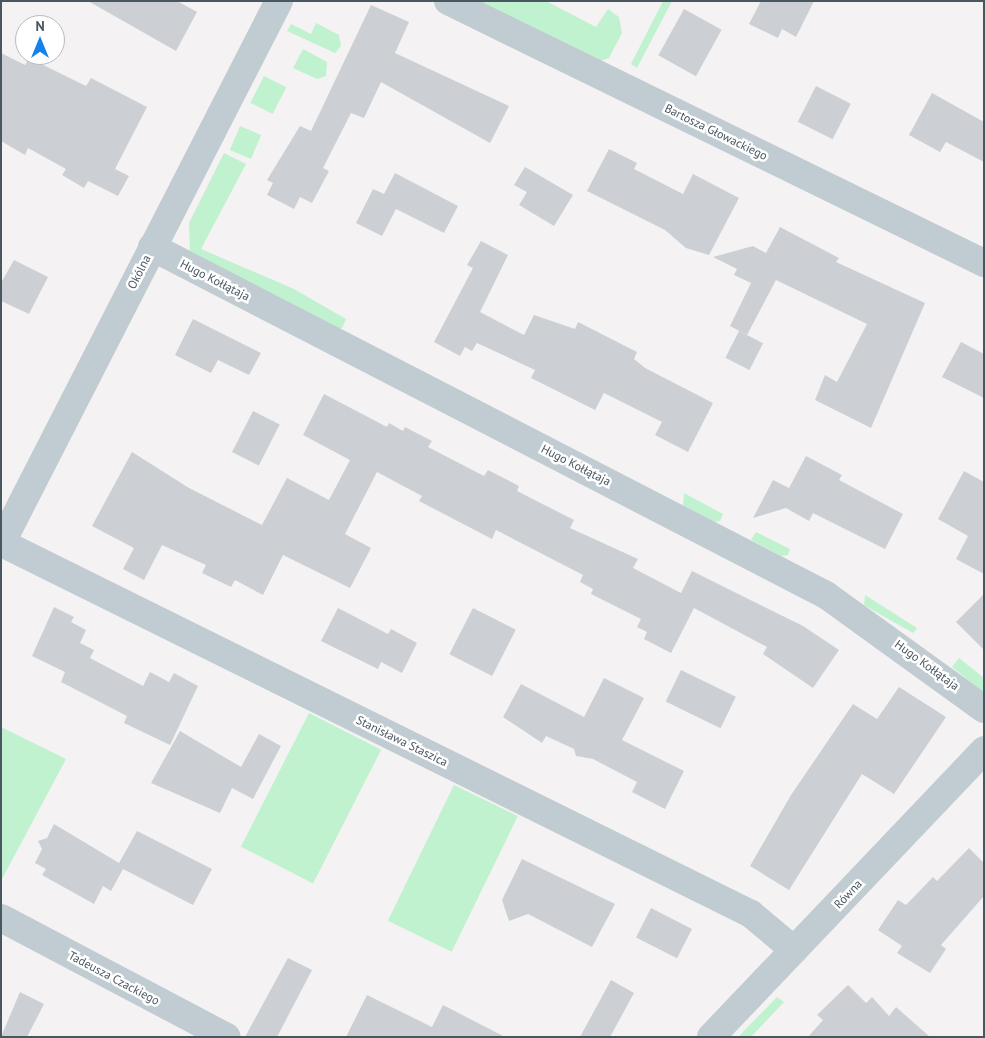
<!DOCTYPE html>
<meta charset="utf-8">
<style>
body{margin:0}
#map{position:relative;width:985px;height:1038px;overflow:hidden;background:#f4f2f2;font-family:"PT Sans",sans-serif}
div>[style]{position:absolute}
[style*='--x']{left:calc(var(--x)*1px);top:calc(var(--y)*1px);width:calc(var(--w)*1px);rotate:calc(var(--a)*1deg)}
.green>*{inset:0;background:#c1f2d0;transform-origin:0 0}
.building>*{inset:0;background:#ccd0d5;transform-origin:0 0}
.minor>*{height:28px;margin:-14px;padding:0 14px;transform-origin:14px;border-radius:14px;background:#c0cbd2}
span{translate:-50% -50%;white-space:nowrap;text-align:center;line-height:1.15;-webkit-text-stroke:5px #fff;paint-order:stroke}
.street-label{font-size:12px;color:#495761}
.frame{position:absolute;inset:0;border:2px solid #495761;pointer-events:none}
.north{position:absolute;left:15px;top:15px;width:50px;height:50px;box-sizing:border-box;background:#fff;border:1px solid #b6bcc0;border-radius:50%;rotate:0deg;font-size:14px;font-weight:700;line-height:20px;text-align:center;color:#495761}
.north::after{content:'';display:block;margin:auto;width:18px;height:22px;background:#1482ec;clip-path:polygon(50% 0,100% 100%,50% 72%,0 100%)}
</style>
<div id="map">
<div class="green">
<div style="clip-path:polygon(474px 1px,546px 1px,596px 27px,608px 9px,619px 17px,622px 33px,609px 58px,597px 62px)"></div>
<div style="clip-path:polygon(663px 1px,672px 1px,637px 68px,631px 64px)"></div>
<div style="clip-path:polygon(316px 23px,339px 35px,341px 46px,335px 53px,287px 31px,291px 24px,311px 34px)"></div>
<div style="clip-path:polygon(303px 49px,327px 62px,326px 76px,317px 79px,293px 68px)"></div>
<div style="left:264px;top:76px;width:25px;height:30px;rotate:27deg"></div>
<div style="left:240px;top:126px;width:23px;height:26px;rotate:23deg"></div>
<div style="clip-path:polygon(224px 153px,246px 164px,201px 249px,294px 289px,346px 319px,342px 328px,331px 328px,190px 251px,189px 223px)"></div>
<div style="clip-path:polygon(684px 493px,723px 514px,720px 521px,714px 522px,683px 506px)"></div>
<div style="clip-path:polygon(756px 532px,790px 549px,788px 555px,781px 556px,751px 540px)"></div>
<div style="clip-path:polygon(865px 595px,917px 628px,913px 633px,864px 605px)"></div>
<div style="clip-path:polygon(959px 658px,984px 678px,984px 693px,952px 667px)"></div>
<div style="left:309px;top:713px;width:81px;height:150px;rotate:27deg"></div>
<div style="clip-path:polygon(1px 727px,66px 759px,1px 881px)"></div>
<div style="left:454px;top:785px;width:71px;height:151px;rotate:26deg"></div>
<div style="clip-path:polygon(777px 997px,784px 1002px,751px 1037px,738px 1037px)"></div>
</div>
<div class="building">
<div style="clip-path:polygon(88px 1px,177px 1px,197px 12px,176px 51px)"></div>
<div style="clip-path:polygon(761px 1px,814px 1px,796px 37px,782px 29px,778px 38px,749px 24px)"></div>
<div style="clip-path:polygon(371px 5px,409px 22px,395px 53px,509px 106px,490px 143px,381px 82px,364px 118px,351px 113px,323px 168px,329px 171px,312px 203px,300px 197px,294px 209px,267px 195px,273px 183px,267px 180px,300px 126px,311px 131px)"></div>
<div style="left:684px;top:9px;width:43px;height:53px;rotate:29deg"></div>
<div style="clip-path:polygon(1px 53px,25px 65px,29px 58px,86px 86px,91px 78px,147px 107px,115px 169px,129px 176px,118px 196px,88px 181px,84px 188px,62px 175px,66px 169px,28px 148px,25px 155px,1px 141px)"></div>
<div style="left:816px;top:86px;width:39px;height:40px;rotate:27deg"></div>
<div style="clip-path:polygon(932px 93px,984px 122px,984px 162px,946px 142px,940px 152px,909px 135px)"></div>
<div style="clip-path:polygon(609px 149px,637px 163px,634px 169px,683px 194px,693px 174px,739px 198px,709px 255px,686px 248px,665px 230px,587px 191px)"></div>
<div style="clip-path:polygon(525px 167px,573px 195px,554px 226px,519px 205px,527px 192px,514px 185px)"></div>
<div style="clip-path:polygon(395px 173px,458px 206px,444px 233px,396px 209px,382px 236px,356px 223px,373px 189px,384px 194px)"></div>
<div style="clip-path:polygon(780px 227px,839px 258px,836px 262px,925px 303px,871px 428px,815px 400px,825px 375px,837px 382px,867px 324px,776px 280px,747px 335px,730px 326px,751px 283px,734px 275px,737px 269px,713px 257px,753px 246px,766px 253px)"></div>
<div style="clip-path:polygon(481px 241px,508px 255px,480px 312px,524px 335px,534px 315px,575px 329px,578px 322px,637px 352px,634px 359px,645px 368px,713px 403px,688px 452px,655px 435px,662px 422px,604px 393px,595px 410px,531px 378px,535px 370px,477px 343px,472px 351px,465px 347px,460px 356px,434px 342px,473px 268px,467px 265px)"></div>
<div style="clip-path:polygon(14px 260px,48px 277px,29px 314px,1px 301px,1px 283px)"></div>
<div style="clip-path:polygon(193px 319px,261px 353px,249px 375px,218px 360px,211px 373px,175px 355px)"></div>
<div style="left:739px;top:331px;width:27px;height:30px;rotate:27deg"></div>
<div style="clip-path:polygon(961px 342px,984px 354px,984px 398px,942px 377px)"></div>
<div style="clip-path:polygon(324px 394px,387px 427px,389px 423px,403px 431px,405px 427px,432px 441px,428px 447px,484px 476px,488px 470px,519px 486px,517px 491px,574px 520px,570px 528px,638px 559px,633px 568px,681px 593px,692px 571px,803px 626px,839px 650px,813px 688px,763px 654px,767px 647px,694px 608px,671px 653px,644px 639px,647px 632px,637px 627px,641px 619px,591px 594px,593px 589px,580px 582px,583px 575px,496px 530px,492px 539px,419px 501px,422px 496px,377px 472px,345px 534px,371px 548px,350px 588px,283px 555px,263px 595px,235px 580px,231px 587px,202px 573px,206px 565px,162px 545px,144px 580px,123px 569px,134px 548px,92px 526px,132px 452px,189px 488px,262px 525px,287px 478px,329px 500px,350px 460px,303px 435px)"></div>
<div style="left:253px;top:411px;width:30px;height:46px;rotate:27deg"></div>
<div style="clip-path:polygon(806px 456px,842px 475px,839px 480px,903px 514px,885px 549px,813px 513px,809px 521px,786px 508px,753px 518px,773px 480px,789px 488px)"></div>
<div style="clip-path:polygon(964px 471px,984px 482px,984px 574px,956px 559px,968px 536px,938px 519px)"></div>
<div style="clip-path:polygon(984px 594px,984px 650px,956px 622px)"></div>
<div style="clip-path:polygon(54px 607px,74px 617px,71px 622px,86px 630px,80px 643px,94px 650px,90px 658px,143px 686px,150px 672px,169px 682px,174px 673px,198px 686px,170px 745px,124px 723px,127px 716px,61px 682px,65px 672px,32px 656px)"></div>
<div style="clip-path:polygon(338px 608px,388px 634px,391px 629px,417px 643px,402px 673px,381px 662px,378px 669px,321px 641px)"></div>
<div style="left:473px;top:608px;width:48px;height:52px;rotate:27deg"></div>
<div style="left:681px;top:670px;width:61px;height:35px;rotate:26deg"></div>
<div style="clip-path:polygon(604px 678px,644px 698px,622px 740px,684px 771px,665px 809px,632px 792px,637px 782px,593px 759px,576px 756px,574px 749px,546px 736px,542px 743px,503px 717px,521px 684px,584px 717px)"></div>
<div style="clip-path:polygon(899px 687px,946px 717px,894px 794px,862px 774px,789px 890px,750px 866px,791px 795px,853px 704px,877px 719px)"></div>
<div style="clip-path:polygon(180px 731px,241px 767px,259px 734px,281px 746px,253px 799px,232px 788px,220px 813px,151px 783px)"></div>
<div style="clip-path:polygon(54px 824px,119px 863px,137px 831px,212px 869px,193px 905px,123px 869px,111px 891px,103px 886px,94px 904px,42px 875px,46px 869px,35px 863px,42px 849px,38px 841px,47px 838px)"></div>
<div style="clip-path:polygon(969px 848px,984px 863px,984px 896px,941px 945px,946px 949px,930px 973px,897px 953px,902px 946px,878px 930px,898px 900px,906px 905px,933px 877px,937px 881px)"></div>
<div style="clip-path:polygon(522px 859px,615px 904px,592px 947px,528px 914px,509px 921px,502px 900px)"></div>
<div style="left:651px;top:908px;width:46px;height:33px;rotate:27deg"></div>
<div style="clip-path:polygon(288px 958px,312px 970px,277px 1037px,245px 1037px)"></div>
<div style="clip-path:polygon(611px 980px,634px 993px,610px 1037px,580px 1037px)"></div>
<div style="clip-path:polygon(848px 985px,866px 1003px,872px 997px,889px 1016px,896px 1007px,930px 1037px,808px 1037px,823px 1020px,817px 1015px)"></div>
<div style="clip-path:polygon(20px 992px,44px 1004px,27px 1037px,1px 1037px)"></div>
<div style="clip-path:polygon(367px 995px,432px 1027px,443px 1005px,505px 1037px,346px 1037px)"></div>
</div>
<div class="minor">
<div style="--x:448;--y:1;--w:597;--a:26.05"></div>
<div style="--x:152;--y:247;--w:759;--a:27.31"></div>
<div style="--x:826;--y:595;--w:195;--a:35.8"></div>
<div style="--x:2;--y:543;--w:836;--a:26.35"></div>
<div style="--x:751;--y:914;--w:56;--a:39.9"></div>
<div style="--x:1;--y:544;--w:610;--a:-62.89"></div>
<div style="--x:1;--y:918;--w:255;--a:27.8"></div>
<div style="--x:711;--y:1037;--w:396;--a:-46.4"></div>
</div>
<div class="street-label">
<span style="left:716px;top:132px;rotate:26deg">Bartosza Głowackiego</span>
<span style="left:139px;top:272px;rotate:-63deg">Okólna</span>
<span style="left:215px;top:280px;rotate:27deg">Hugo Kołłątaja</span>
<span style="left:576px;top:465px;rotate:27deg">Hugo Kołłątaja</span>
<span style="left:927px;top:665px;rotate:36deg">Hugo Kołłątaja</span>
<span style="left:402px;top:741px;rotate:26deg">Stanisława Staszica</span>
<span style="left:848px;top:894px;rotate:-47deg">Równa</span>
<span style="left:114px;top:978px;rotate:28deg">Tadeusza Czackiego</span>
</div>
<div class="frame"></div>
<div class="north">N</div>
</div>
